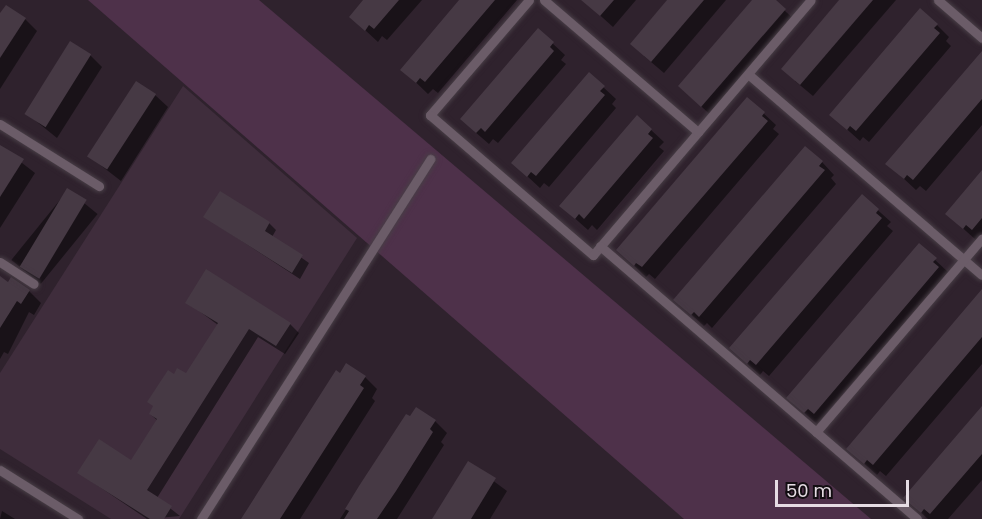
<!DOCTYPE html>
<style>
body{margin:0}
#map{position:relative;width:982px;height:519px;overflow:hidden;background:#2f222d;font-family:Poppins,sans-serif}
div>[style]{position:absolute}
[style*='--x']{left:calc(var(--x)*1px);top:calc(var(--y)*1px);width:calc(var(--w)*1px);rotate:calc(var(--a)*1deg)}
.built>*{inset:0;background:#3f2d3c}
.green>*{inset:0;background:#4e314a}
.shadow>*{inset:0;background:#0007;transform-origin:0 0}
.building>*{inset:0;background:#463944;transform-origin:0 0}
.roads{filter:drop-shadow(0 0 2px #483e46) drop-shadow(0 0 2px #483e46)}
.service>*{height:9px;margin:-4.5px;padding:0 4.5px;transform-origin:4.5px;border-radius:4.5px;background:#6b5c68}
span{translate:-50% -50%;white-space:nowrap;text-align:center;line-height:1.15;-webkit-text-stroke:5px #130e12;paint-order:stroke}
.scale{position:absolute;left:775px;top:480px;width:134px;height:27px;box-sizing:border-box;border:3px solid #e5dce3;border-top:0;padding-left:8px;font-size:18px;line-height:21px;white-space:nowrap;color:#e5dce3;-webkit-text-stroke:4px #130e12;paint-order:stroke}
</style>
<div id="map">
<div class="built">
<div style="clip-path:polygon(183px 86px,357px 238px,179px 519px,111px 519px,0 449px,0 373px)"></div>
</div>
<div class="green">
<div style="clip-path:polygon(88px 0,259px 0,871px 519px,684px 519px)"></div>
</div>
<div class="shadow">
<div style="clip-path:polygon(365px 0,422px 0,387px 40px,382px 36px,378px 42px,351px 17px)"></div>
<div style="clip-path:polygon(461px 0,517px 0,438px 93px,433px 89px,428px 94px,402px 69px)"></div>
<div style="clip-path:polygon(583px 0,636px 0,613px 27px)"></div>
<div style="clip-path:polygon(669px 0,726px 0,664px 73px,644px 56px)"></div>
<div style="clip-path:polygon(754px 0,773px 0,797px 22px,714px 118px,692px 98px)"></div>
<div style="clip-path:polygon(841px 0,896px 0,813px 96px,795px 81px)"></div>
<div style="clip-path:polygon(0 16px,25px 19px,37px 31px,0 89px)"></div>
<div style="clip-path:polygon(937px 25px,949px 37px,946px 41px,951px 46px,869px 142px,863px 137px,860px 141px,831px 115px)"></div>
<div style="clip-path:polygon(538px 30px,565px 55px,561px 60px,566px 64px,498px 143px,493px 139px,489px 144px,474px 131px)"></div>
<div style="clip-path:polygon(90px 55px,102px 67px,57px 138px,26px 113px)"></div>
<div style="clip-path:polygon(982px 64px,982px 125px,926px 191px,920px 186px,916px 190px,888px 164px)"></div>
<div style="clip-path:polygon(603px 87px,616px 99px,612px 104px,616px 108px,549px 187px,544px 183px,540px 188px,513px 163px)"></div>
<div style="clip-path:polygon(155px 95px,168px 107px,121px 181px,90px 157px)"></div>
<div style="clip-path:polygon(748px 99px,776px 125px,773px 129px,779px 134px,655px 279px,649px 274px,646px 277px,618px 250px)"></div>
<div style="clip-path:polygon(637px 117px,664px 142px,659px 147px,664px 151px,597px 230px,592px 225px,588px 230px,561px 206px)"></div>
<div style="clip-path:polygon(4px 149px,35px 173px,0 228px,0 157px)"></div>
<div style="clip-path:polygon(822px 162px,834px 175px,831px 178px,836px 184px,712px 328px,707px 323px,704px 326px,675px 300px)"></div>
<div style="clip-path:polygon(982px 173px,982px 239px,976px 240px,947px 214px)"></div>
<div style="left:68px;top:190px;width:38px;height:90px;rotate:39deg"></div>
<div style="clip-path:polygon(862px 196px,891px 222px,887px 226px,893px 231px,769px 376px,763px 371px,760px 375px,743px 360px)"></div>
<div style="clip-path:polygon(205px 217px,269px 223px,276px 230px,272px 237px,309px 263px,300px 279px)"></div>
<div style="clip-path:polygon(919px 245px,948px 272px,817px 424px,801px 410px)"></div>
<div style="clip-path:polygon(0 288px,29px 291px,41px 303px,34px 315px,29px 312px,8px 354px,4px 352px,0 359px)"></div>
<div style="clip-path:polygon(982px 299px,982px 364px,886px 476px,880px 471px,877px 475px,848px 449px)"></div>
<div style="clip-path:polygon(187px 302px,290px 324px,299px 333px,285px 354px,258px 337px,157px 498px,180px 516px,147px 519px,79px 473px,132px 462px,158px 421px,150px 414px,175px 376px,186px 375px,218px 325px)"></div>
<div style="clip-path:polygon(341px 375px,365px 377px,377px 389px,372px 398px,375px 401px,300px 519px,243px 519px)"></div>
<div style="clip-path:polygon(982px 408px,982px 480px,948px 519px,928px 519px,905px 498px)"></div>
<div style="clip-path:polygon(406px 416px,435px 421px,447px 433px,441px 442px,444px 445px,397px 519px,340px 519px)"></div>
<div style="clip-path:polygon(469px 463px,507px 491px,490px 519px,433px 519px)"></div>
<div style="clip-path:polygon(2px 511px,15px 519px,0 519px)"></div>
</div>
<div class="building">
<div style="clip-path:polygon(363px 0,399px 0,374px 29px,369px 25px,365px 31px,349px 17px)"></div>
<div style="clip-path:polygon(459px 0,495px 0,425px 82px,420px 78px,416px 83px,400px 70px)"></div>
<div style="clip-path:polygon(581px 0,614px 0,600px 16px)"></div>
<div style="clip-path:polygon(667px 0,704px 0,651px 62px,630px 44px)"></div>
<div style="clip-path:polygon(752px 0,776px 0,786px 9px,701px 107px,678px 86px)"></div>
<div style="clip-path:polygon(839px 0,873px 0,800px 85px,781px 69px)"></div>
<div style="clip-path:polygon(6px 5px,26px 18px,0 58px,0 13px)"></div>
<div style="clip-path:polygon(920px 8px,938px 24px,934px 28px,940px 33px,856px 131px,850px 126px,847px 130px,829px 115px)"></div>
<div style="clip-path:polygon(538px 28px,554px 42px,550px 47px,554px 51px,485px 132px,481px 128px,476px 133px,460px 119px)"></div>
<div style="left:70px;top:41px;width:25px;height:86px;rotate:32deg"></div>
<div style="clip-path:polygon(982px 51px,982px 99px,913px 180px,907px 175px,904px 179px,885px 164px)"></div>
<div style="clip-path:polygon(589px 72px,605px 86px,600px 91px,605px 95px,536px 176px,531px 172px,527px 177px,511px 163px)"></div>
<div style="left:136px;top:81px;width:24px;height:90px;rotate:33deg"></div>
<div style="clip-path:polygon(747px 97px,765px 112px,762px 116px,768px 121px,642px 267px,636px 263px,634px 266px,616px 250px)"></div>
<div style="clip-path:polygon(637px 115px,652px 129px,648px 134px,653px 138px,584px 219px,579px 214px,575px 219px,559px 206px)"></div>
<div style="clip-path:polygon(0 145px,24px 159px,0 197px)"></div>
<div style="clip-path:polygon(805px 146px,823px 161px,819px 166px,825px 170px,699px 317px,694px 312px,691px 315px,673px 300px)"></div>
<div style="clip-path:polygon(982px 170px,982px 218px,972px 230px,966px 225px,963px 229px,945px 214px)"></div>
<div style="left:67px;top:188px;width:23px;height:92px;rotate:31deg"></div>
<div style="clip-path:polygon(220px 191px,270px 222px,265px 231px,303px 255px,292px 273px,203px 217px)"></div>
<div style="clip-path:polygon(862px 194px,879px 209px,876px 213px,882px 218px,756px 365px,750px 360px,747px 364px,729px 348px)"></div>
<div style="clip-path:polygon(919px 243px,937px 258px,933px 262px,939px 267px,814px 414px,808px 409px,804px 413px,786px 398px)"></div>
<div style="clip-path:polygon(206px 269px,291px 323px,276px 346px,249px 329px,147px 490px,172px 506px,164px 519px,150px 519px,77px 473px,99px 439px,131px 460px,157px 419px,149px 414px,153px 406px,147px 402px,168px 370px,174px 374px,177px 368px,186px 373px,218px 323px,185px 303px)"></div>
<div style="clip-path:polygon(0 276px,8px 282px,11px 277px,30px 290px,21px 304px,17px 301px,0 328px)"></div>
<div style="clip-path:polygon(982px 289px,982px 337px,873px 465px,867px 460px,864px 464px,846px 449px)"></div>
<div style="clip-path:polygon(346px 363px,366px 376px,360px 385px,364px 388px,280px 519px,241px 519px,336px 370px,340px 373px)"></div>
<div style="clip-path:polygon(982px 406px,982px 454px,930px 514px,924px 509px,921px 513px,903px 498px)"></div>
<div style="clip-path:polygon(416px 407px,436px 420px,430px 429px,433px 432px,396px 491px,377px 519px,344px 519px,349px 511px,345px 509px,359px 486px,406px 414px,410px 416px)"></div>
<div style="clip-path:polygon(468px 461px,496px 478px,471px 519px,432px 519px)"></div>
</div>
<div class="roads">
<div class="service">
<div style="--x:529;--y:0;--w:152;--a:130.7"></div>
<div style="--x:430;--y:115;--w:215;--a:40.7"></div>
<div style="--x:593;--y:255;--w:335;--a:-49.5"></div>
<div style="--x:544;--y:0;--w:203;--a:40.6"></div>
<div style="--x:938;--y:0;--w:58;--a:40.8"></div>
<div style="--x:748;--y:74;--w:308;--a:40.7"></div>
<div style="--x:0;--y:124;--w:117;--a:32.1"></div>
<div style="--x:600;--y:246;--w:418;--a:40.7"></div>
<div style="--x:0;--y:262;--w:40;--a:32.9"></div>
<div style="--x:816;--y:432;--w:255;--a:-49.4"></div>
<div style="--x:0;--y:470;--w:92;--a:32.1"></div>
<div style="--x:201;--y:519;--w:427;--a:-57.5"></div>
</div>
</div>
<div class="scale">50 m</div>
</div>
